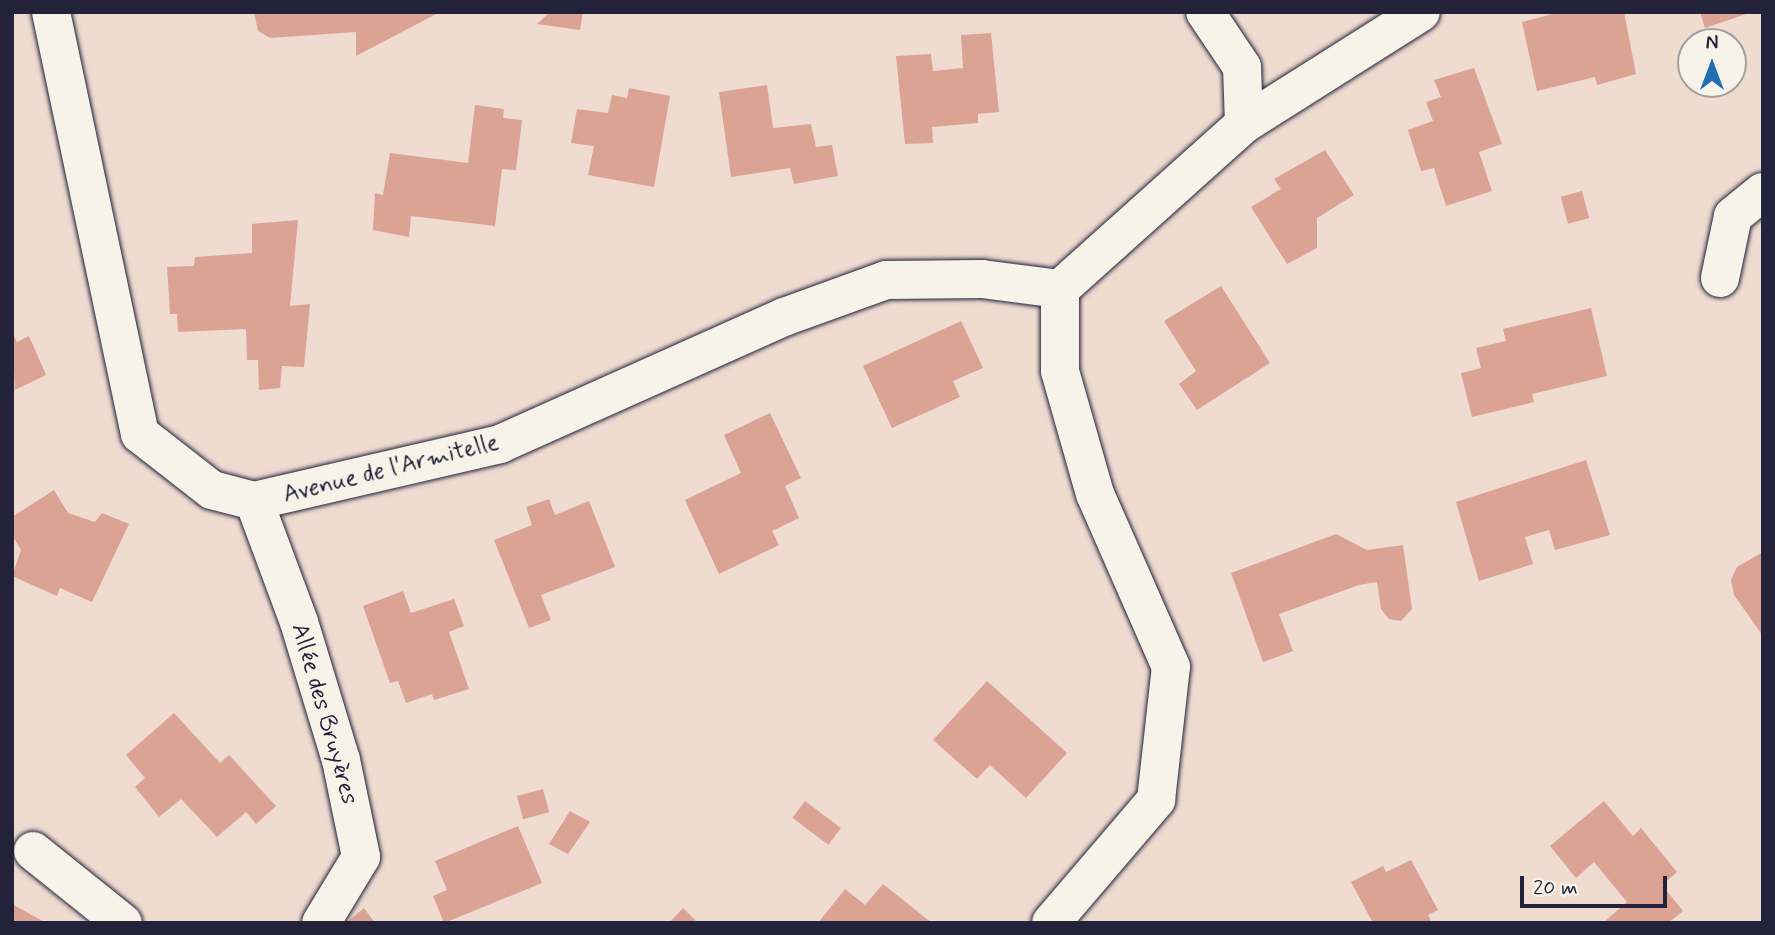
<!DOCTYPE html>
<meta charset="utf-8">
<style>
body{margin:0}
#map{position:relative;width:1775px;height:935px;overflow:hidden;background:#efdbcf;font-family:Mynerve,sans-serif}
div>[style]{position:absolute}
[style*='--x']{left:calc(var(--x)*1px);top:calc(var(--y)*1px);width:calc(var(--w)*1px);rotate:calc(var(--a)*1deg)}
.building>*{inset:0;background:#dba394;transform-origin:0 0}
.roads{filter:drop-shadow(0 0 2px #22223b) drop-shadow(0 0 2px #22223b)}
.minor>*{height:38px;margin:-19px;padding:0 19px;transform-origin:19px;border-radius:19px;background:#f7f3e8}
span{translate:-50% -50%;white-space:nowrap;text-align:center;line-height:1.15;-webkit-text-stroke:5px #f7f3e8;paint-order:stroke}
.street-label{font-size:24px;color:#22223b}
.frame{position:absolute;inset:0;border:14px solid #22223b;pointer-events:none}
.north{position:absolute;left:1677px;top:28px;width:70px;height:70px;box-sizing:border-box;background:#f7f3e8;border:2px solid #a29fa3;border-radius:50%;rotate:0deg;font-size:19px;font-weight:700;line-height:28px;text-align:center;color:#22223b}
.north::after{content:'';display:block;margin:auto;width:24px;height:32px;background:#1f6fb2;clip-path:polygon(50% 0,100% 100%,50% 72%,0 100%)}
.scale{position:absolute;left:1520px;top:876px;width:147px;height:32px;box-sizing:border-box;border:4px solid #22223b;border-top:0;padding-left:9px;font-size:21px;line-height:24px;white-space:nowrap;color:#22223b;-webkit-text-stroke:5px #f7f3e8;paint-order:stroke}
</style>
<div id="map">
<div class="building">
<div style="clip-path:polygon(254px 12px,440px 12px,356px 56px,356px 32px,270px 38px,258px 31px)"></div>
<div style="clip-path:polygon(550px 12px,583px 12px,580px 30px,537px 24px)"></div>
<div style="clip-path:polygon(1560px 12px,1624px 12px,1636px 74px,1597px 85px,1595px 77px,1537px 91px,1522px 22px)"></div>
<div style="clip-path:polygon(1700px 12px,1749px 12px,1749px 13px,1705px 28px)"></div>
<div style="clip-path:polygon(991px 33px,999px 112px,978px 114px,978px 123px,932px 127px,933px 143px,905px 144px,896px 56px,931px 54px,933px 71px,963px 68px,961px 35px)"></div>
<div style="clip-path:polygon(1474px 68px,1502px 144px,1479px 152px,1492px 191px,1446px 206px,1434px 168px,1421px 171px,1408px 130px,1433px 121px,1426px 102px,1441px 97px,1434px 80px)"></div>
<div style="clip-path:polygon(767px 85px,773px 128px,811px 124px,816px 147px,832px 145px,838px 176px,794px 184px,790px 168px,731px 177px,719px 92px)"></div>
<div style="clip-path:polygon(629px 88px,670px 96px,654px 187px,588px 175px,594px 146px,571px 143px,577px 109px,608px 113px,612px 95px,627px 98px)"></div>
<div style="clip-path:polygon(475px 105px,504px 109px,503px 118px,522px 120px,516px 170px,502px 169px,495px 226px,411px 216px,409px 237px,373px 230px,375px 193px,383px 195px,390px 153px,468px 163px)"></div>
<div style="clip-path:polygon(1325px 150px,1354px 195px,1317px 218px,1317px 248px,1287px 264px,1251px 207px,1281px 189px,1274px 179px)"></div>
<div style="left:1582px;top:191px;width:28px;height:22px;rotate:75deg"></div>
<div style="clip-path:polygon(298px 220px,290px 306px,310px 304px,304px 367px,282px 366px,280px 388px,259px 390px,258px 360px,247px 360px,246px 329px,178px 332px,177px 314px,170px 314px,167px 267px,194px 266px,195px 257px,252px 253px,252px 224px)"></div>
<div style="clip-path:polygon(1221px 286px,1270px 363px,1197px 410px,1179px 384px,1196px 371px,1164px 321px)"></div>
<div style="clip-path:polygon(1591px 308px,1607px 376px,1532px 394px,1534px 402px,1472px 417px,1461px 373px,1481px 368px,1476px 348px,1506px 341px,1503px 329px)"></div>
<div style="clip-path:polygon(961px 321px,983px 368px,953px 381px,960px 397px,892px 428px,863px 366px)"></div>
<div style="clip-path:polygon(12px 332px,17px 342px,29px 336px,46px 375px,15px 390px)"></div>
<div style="clip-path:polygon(770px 413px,801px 478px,785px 486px,799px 518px,772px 531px,779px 545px,719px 574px,685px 500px,741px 473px,724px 435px)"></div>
<div style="clip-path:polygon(1586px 460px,1610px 535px,1555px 550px,1549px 530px,1525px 537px,1533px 564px,1479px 581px,1456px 502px)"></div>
<div style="clip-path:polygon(54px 490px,68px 513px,95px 522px,102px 513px,129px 524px,92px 602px,60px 588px,57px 596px,12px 576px,21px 550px,12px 535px,12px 517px)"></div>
<div style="clip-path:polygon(549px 499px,555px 515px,589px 501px,615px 567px,541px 595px,551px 620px,529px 628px,494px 540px,532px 525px,526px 507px)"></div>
<div style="clip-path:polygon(1336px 534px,1367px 550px,1403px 545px,1412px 609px,1401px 621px,1389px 619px,1381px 609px,1377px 582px,1359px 585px,1279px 614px,1293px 651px,1263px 662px,1231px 573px)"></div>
<div style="clip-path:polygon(1763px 552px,1763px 636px,1734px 595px,1731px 580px,1737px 567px)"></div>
<div style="clip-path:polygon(403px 591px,411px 613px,454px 599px,464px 626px,449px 632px,469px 689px,434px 700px,432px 694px,406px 703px,398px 681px,390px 683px,363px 606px)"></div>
<div style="clip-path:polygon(987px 681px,1067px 753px,1026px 798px,990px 765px,977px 779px,933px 740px)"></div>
<div style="clip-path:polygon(174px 713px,220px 763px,229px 755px,276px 806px,256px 824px,246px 812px,217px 837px,181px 799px,159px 817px,135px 787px,145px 778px,126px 755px)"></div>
<div style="left:543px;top:789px;width:24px;height:27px;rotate:75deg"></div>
<div style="left:805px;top:801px;width:45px;height:21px;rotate:37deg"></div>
<div style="clip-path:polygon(1604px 801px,1633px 836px,1641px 828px,1677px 872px,1662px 885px,1683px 911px,1668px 923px,1603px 923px,1627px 902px,1594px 862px,1576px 878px,1550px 846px)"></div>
<div style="clip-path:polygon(570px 811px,590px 822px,568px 854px,549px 844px)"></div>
<div style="clip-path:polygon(518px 826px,542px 883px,444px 923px,433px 896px,447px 890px,435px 861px)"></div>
<div style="clip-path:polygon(1411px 860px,1438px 910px,1428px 915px,1432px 923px,1373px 923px,1351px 882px,1383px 866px,1386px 872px)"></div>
<div style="clip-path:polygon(883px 884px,932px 923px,818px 923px,845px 889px,865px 905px)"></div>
<div style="clip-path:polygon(12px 904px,46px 923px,12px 923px)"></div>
<div style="clip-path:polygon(364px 908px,375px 923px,346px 923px)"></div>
<div style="clip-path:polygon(683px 908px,698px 923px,669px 923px)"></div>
</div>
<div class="roads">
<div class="minor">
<div style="--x:51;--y:12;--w:431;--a:78.1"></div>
<div style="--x:140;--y:434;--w:91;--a:37.9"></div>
<div style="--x:212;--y:490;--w:43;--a:14.7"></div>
<div style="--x:254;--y:501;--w:253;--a:-13"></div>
<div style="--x:500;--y:444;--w:311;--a:-24.1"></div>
<div style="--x:784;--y:317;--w:109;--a:-19.9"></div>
<div style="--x:886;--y:280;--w:96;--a:-0.6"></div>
<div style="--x:982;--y:279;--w:79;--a:7.3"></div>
<div style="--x:1244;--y:124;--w:209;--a:-32.3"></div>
<div style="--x:1720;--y:278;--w:63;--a:-78.2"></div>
<div style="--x:1733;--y:216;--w:38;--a:-39"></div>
<div style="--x:254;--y:501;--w:129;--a:69.6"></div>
<div style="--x:299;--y:622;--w:144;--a:73.1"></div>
<div style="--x:341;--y:760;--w:99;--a:78.3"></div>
<div style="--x:361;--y:857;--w:77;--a:121.2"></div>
<div style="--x:33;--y:851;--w:115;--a:38.7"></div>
<div style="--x:1051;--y:923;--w:162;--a:-49.5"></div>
<div style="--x:1156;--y:800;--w:134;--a:-83.6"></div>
<div style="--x:1171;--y:667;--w:189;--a:-113.7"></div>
<div style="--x:1095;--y:494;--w:128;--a:-105.9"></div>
<div style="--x:1060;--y:371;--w:82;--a:-90"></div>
<div style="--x:1060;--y:289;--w:247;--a:-41.9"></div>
<div style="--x:1244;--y:124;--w:57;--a:-92"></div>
<div style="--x:1242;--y:67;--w:66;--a:-123.9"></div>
</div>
</div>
<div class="street-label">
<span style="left:391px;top:469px;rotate:-14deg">Avenue de l'Armitelle</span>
<span style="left:324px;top:714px;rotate:74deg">Allée des Bruyères</span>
</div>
<div class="frame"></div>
<div class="north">N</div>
<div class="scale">20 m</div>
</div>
